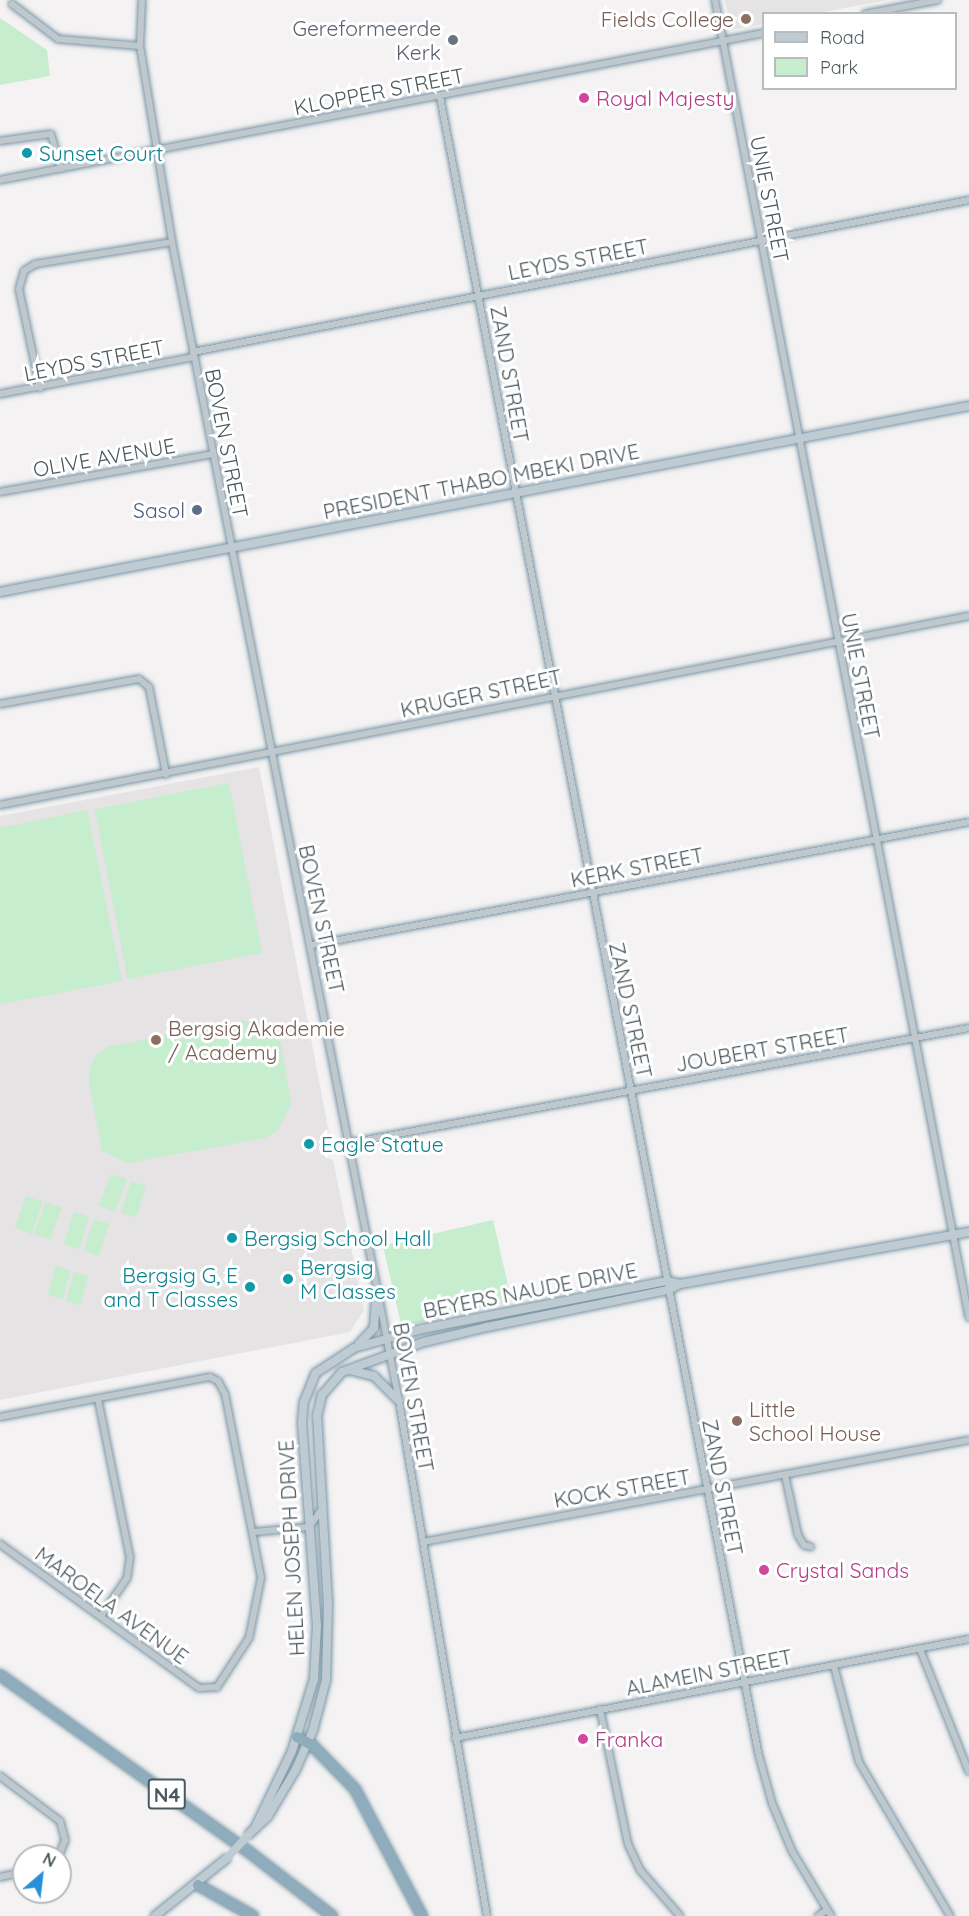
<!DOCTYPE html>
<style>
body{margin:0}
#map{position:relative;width:969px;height:1916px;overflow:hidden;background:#f4f2f2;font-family:Quicksand,sans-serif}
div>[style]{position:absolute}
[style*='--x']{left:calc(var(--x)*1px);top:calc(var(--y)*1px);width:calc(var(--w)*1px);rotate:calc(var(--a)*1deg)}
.education>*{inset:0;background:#e5e3e4}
.green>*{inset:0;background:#c5edce;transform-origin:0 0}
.roads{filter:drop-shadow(0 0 2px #7997a8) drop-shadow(0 0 2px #7997a8)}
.street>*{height:6px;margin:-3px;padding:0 3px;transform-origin:3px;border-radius:3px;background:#bfc8cd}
.secondary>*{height:8px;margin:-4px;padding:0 4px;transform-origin:4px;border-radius:4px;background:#bfcbd2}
.highway>*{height:10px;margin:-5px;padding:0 5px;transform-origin:5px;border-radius:5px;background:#8eacbc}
.secondary-bridge>*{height:8px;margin:-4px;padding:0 4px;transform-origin:4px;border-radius:4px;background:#bfcbd2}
.dots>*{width:16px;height:16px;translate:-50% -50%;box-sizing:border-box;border:3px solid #fff;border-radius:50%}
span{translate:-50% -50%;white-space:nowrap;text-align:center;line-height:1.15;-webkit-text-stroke:6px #fff;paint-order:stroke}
.shield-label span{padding:2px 4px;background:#fff;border:2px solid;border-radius:4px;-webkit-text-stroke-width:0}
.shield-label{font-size:20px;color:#4b585e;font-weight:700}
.education-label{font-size:21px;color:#785e54}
.right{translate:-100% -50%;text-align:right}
.left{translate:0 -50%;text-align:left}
.worship-label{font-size:21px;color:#5b616d}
.street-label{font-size:21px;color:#4b585e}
.hotel-label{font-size:21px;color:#b23c85}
.culture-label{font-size:21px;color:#0d838f}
.service-label{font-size:21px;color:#4e5e75}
.legend{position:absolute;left:762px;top:12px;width:195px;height:78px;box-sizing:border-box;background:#fff;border:2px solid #b7bcbf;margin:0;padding:8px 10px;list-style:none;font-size:18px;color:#4b585e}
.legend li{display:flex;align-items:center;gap:12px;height:30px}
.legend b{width:30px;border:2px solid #b7bcbf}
.north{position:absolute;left:12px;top:1844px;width:60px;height:60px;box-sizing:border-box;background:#fff;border:2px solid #b7bcbf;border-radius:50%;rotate:28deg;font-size:16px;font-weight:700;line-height:24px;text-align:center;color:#4b585e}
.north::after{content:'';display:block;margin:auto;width:21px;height:27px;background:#2890d8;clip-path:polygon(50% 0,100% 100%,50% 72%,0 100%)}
</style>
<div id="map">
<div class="education">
<div style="clip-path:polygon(725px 0,888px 0,818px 13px,764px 14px,763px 24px,731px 30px)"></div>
<div style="clip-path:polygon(259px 767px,329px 1133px,322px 1141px,326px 1157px,333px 1160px,364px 1310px,350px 1332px,0 1400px,0 816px)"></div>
</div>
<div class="green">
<div style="clip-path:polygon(0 18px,47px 50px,50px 76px,0 85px)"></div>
<div style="left:229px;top:783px;width:173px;height:137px;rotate:79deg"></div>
<div style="clip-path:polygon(87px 810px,122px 981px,0 1004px,0 828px)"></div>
<div style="clip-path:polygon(245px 1021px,261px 1022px,274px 1031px,281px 1045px,291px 1104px,278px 1130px,266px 1138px,128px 1163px,102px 1151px,89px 1081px,90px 1066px,98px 1053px,110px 1046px)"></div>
<div style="left:111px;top:1174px;width:17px;height:34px;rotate:21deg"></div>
<div style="left:131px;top:1181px;width:16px;height:33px;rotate:18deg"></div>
<div style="left:26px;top:1196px;width:18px;height:34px;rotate:19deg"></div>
<div style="left:46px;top:1202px;width:17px;height:34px;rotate:21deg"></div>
<div style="left:74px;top:1212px;width:16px;height:34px;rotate:18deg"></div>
<div style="left:94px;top:1219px;width:16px;height:34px;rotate:18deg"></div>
<div style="left:493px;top:1220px;width:83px;height:113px;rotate:77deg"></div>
<div style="left:56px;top:1266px;width:15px;height:30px;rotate:16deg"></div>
<div style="left:74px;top:1272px;width:15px;height:30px;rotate:16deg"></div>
</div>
<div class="roads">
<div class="street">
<div style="--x:142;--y:0;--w:46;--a:92.5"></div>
<div style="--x:140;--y:46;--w:199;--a:80.7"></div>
<div style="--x:172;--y:242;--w:1181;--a:78.92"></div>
<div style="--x:399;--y:1401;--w:522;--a:80.3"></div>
<div style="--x:715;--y:0;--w:1342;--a:79.09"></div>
<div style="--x:12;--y:4;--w:58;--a:37.3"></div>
<div style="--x:58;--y:39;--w:82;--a:4.9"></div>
<div style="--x:865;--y:14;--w:74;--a:-10.9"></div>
<div style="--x:440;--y:97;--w:1689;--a:79.12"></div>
<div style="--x:759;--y:1756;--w:49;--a:74.5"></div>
<div style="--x:772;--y:1803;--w:52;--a:67.4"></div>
<div style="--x:792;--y:1851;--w:76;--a:59"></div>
<div style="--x:0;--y:141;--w:51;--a:-7.8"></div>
<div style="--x:51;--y:134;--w:36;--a:74"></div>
<div style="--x:0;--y:180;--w:778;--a:-10.89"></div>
<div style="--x:193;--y:352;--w:791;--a:-11.08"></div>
<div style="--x:40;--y:388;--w:101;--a:-102"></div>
<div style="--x:19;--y:289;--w:19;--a:-74"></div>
<div style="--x:24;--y:271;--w:13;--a:-32"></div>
<div style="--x:35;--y:264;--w:139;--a:-9.1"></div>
<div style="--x:0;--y:394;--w:197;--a:-10.8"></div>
<div style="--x:0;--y:492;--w:216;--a:-10.1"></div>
<div style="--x:0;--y:704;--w:141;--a:-10.2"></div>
<div style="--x:139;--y:679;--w:13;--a:39"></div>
<div style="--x:149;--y:687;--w:89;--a:78.9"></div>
<div style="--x:0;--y:805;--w:987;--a:-11.04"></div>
<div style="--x:312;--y:945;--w:668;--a:-10.6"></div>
<div style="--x:349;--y:1143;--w:631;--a:-10.51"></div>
<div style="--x:98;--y:1399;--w:161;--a:78.6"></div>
<div style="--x:130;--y:1557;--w:21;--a:98"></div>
<div style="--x:127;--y:1578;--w:46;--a:124.4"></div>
<div style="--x:0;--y:1417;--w:214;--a:-10.8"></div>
<div style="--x:210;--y:1377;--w:9;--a:27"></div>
<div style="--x:218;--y:1381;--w:15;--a:62"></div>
<div style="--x:225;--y:1394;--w:187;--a:78.9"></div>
<div style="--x:261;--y:1578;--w:61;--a:101.3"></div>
<div style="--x:249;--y:1638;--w:59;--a:123.1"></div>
<div style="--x:217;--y:1687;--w:18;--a:177"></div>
<div style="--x:199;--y:1688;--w:246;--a:-144.1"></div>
<div style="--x:785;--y:1475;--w:61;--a:77.8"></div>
<div style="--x:798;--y:1535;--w:12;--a:59"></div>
<div style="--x:804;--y:1545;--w:7;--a:16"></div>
<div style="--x:254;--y:1532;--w:55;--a:-5.2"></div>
<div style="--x:309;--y:1527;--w:19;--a:-54"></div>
<div style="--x:423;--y:1542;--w:555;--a:-10.58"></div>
<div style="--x:920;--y:1649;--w:132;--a:68.3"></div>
<div style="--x:834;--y:1666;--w:99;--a:75.4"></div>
<div style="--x:859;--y:1762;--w:179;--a:59.4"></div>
<div style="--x:600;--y:1709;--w:138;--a:78.3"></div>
<div style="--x:628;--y:1844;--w:29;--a:65"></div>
<div style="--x:640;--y:1870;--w:61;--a:49"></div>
<div style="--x:455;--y:1738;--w:523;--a:-10.9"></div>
<div style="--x:0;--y:1776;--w:75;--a:36.9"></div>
<div style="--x:60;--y:1821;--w:20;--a:75"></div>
<div style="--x:65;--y:1840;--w:17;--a:111"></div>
<div style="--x:0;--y:1877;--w:25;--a:-12"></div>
<div style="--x:818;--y:1916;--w:11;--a:-34"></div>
</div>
<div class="secondary">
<div style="--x:0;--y:592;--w:987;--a:-10.87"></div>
<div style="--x:359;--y:1344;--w:22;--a:-47"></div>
<div style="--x:374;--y:1328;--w:39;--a:-86"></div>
<div style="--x:350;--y:1370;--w:25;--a:14"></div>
<div style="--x:374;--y:1376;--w:35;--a:45"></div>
<div style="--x:255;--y:1828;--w:85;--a:-64.3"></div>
<div style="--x:292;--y:1751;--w:75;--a:-73"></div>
<div style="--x:314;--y:1679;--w:53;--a:-86.8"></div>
<div style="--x:317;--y:1626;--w:204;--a:-94.2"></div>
<div style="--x:302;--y:1423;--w:21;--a:-85"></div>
<div style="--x:304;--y:1402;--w:31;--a:-68"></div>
<div style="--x:316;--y:1373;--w:45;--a:-33.3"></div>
<div style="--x:354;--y:1348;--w:71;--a:-15.6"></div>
<div style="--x:422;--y:1329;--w:250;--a:-11.1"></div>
<div style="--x:667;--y:1281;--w:13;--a:13"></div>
<div style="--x:249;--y:1834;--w:26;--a:-43"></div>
<div style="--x:268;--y:1816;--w:55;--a:-59.2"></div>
<div style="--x:296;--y:1769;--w:43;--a:-66.4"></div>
<div style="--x:313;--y:1730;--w:52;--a:-75.4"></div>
<div style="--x:326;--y:1680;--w:75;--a:-88.5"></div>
<div style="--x:328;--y:1605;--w:189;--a:-93.3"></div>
<div style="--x:317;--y:1416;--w:22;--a:-77"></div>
<div style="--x:322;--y:1395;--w:30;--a:-49"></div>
<div style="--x:342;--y:1372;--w:87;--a:-20.1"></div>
<div style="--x:424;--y:1342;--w:65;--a:-13.4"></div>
<div style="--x:487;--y:1327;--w:185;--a:-11.6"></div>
<div style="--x:668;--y:1290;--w:13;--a:-27"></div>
<div style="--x:680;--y:1284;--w:294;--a:-10.2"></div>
<div style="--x:155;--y:1916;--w:91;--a:-38.8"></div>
</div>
<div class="highway">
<div style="--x:0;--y:1675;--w:305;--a:35.4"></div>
<div style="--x:249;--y:1852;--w:105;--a:37.6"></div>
<div style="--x:297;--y:1737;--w:17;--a:28"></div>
<div style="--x:312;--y:1745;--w:62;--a:45.7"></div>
<div style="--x:355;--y:1789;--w:144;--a:62.2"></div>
<div style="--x:198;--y:1885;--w:63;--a:29.4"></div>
</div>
</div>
<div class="secondary-bridge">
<div style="--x:226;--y:1859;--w:34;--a:-47"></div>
</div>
<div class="dots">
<div style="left:746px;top:19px;background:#8d6e63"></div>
<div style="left:453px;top:40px;background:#6b7280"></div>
<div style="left:584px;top:98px;background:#d1479c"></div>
<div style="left:27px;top:153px;background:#0f9aa8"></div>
<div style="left:197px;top:510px;background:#5c6f8a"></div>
<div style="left:156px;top:1040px;background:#8d6e63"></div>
<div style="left:309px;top:1144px;background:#0f9aa8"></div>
<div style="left:232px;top:1238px;background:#0f9aa8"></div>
<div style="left:288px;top:1279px;background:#0f9aa8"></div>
<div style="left:250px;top:1287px;background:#0f9aa8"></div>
<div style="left:737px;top:1421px;background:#8d6e63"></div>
<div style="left:764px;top:1570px;background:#d1479c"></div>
<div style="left:583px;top:1739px;background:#d1479c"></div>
</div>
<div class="shield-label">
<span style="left:167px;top:1794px">N4</span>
</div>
<div class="education-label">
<span class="right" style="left:734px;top:19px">Fields College</span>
<span class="left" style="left:168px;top:1040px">Bergsig Akademie<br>/ Academy</span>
<span class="left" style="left:749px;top:1421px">Little<br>School House</span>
</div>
<div class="worship-label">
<span class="right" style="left:441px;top:40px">Gereformeerde<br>Kerk</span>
</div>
<div class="street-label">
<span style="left:379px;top:91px;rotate:-11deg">KLOPPER STREET</span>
<span style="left:770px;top:199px;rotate:79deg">UNIE STREET</span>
<span style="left:578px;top:259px;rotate:-11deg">LEYDS STREET</span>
<span style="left:94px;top:360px;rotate:-11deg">LEYDS STREET</span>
<span style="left:510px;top:374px;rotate:80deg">ZAND STREET</span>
<span style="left:227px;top:443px;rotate:79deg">BOVEN STREET</span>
<span style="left:104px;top:457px;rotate:-10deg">OLIVE AVENUE</span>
<span style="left:481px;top:481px;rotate:-11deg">PRESIDENT THABO MBEKI DRIVE</span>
<span style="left:861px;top:676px;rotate:79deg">UNIE STREET</span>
<span style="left:481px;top:693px;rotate:-12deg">KRUGER STREET</span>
<span style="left:637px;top:867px;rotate:-11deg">KERK STREET</span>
<span style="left:322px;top:919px;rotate:78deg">BOVEN STREET</span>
<span style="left:631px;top:1010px;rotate:78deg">ZAND STREET</span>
<span style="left:762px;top:1049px;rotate:-10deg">JOUBERT STREET</span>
<span style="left:530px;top:1290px;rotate:-11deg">BEYERS NAUDE DRIVE</span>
<span style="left:414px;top:1397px;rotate:80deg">BOVEN STREET</span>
<span style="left:723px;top:1487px;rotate:79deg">ZAND STREET</span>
<span style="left:622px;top:1488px;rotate:-10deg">KOCK STREET</span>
<span style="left:291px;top:1548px;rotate:-93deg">HELEN JOSEPH DRIVE</span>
<span style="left:112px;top:1605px;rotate:36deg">MAROELA AVENUE</span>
<span style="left:709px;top:1672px;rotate:-11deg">ALAMEIN STREET</span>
</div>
<div class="hotel-label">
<span class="left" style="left:596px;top:98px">Royal Majesty</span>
<span class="left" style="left:776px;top:1570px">Crystal Sands</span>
<span class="left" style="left:595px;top:1739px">Franka</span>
</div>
<div class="culture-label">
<span class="left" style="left:39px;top:153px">Sunset Court</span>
<span class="left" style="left:321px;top:1144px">Eagle Statue</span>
<span class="left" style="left:244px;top:1238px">Bergsig School Hall</span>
<span class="left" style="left:300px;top:1279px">Bergsig<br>M Classes</span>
<span class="right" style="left:238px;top:1287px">Bergsig G, E<br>and T Classes</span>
</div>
<div class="service-label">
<span class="right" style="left:185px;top:510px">Sasol</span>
</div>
<ul class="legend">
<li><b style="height:8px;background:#bfcbd2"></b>Road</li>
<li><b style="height:16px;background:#c5edce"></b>Park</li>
</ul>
<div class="north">N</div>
</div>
